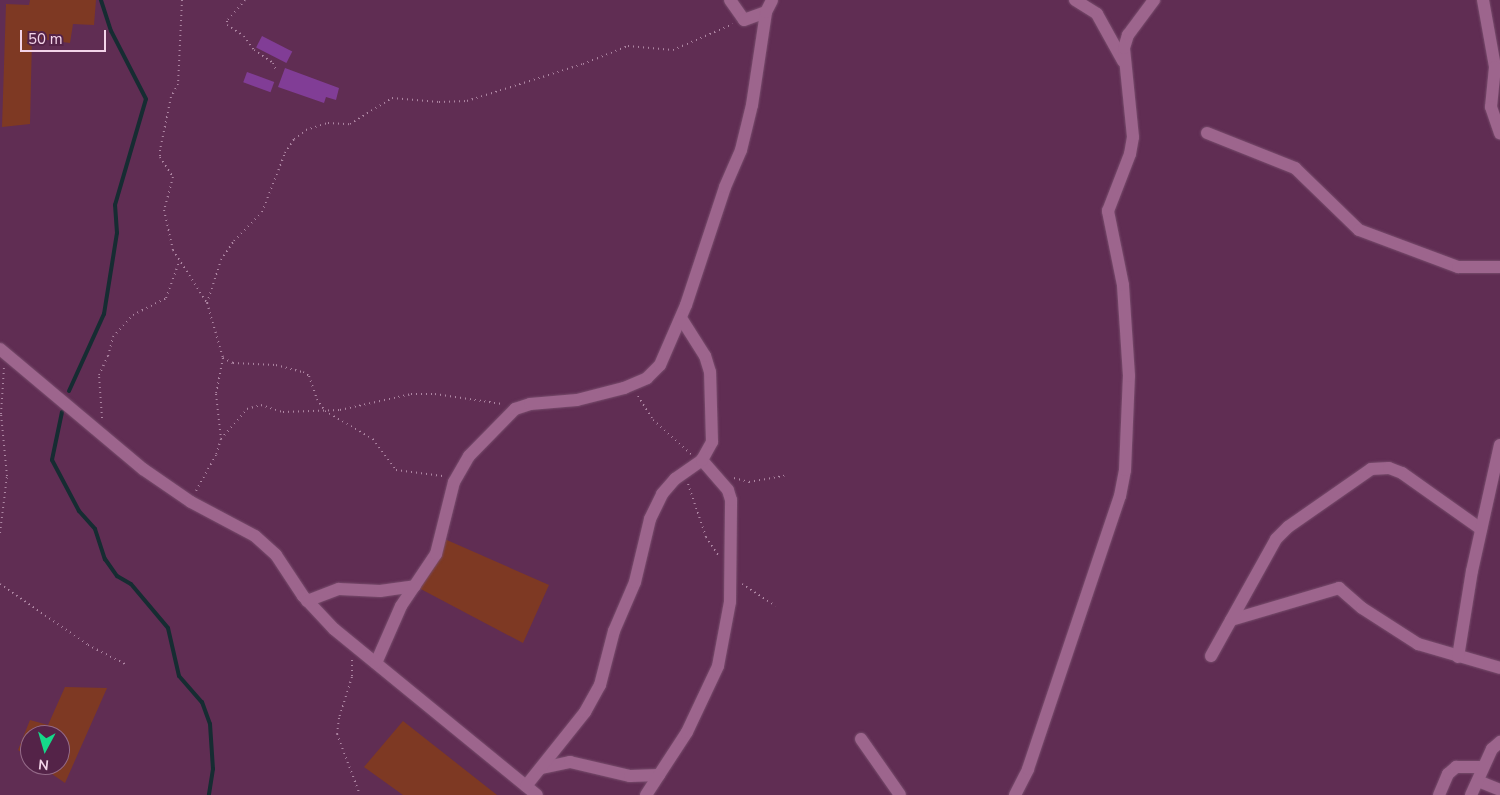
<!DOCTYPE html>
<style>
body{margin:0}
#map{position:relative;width:1500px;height:795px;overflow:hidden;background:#602d53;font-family:"Nunito Sans",sans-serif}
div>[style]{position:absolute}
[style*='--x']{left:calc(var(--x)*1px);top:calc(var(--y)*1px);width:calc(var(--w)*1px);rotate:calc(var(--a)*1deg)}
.green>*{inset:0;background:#7e3923}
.stream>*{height:4px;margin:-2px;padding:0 2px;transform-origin:2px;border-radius:2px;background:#162c32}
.building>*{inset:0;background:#813d96;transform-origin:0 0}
.path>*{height:2px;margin-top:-1px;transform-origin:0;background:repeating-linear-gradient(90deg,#ad85a2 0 1px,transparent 0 5px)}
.roads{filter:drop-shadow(0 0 1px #784d6d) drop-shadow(0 0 1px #784d6d)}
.minor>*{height:12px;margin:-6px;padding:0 6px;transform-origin:6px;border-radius:6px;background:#9d658d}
span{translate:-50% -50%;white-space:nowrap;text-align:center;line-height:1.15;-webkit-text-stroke:4px #542348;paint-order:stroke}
.north{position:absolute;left:20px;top:725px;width:50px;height:50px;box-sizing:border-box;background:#542348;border:1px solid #946a88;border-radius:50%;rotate:186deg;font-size:14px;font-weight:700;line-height:20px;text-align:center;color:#f3d4e9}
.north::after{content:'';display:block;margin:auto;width:18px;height:22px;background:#15d989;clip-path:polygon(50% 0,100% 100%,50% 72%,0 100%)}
.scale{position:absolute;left:20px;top:30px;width:86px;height:22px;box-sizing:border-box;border:2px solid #f3d4e9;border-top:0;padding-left:6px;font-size:15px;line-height:18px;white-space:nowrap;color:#f3d4e9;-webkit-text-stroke:4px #542348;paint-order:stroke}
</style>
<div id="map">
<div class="green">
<div style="clip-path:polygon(30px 0,96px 0,94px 25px,73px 24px,70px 43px,32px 38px,30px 124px,2px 127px,6px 4px,29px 5px)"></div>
<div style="clip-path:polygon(440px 537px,549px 585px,523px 643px,415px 586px)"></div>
<div style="clip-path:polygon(65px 687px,107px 688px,65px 783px,39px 765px,60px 765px,60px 735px,30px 735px,30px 759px,18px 750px,30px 720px,48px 725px)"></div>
<div style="clip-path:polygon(403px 721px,497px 795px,403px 795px,364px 767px)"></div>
</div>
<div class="stream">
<div style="--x:69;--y:391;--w:85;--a:-65.6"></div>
<div style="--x:104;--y:314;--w:82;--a:-80.9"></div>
<div style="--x:117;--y:233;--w:28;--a:-94"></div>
<div style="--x:115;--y:205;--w:110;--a:-73.7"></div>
<div style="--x:146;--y:99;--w:76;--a:-117.2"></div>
<div style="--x:111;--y:31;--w:33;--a:-108"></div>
<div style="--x:62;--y:412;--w:49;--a:101.8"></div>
<div style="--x:52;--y:460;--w:58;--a:62.1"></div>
<div style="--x:79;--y:511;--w:24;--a:48"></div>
<div style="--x:95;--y:529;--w:32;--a:72"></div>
<div style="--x:105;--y:559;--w:21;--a:55"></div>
<div style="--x:117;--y:576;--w:16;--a:30"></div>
<div style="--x:131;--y:584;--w:57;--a:49.9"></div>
<div style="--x:168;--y:628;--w:49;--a:77.1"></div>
<div style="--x:179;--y:676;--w:35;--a:49"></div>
<div style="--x:202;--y:702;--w:23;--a:70"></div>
<div style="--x:210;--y:724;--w:45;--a:86.2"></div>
<div style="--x:213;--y:769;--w:26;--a:99"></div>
</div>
<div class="building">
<div style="left:262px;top:36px;width:34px;height:13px;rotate:27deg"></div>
<div style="clip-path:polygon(285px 68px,339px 88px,336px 100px,326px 97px,324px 103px,278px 87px)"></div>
<div style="left:247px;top:72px;width:29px;height:11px;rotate:20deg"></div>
</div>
<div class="path">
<div style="--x:182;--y:0;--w:84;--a:92.7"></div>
<div style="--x:178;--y:84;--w:15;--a:118"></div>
<div style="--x:171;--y:97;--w:54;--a:101.7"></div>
<div style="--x:160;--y:150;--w:7;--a:90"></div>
<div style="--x:160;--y:157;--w:24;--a:57"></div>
<div style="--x:173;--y:177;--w:34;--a:105"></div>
<div style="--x:164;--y:210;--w:41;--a:77.3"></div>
<div style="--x:173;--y:250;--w:63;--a:57.3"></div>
<div style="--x:207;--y:303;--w:57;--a:73.8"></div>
<div style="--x:223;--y:358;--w:37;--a:101"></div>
<div style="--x:216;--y:394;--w:45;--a:83.7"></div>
<div style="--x:221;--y:439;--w:17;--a:107"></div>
<div style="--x:216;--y:455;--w:41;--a:119.1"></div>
<div style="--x:245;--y:0;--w:28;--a:131"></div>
<div style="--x:227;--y:21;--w:4;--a:90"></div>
<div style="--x:227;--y:25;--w:20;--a:33"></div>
<div style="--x:244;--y:36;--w:17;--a:54"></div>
<div style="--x:254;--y:50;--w:23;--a:34"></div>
<div style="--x:273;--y:63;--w:8;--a:67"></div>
<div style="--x:207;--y:303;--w:45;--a:-72"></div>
<div style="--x:221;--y:260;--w:23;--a:-56"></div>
<div style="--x:234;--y:241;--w:40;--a:-46"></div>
<div style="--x:262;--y:212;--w:63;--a:-68.7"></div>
<div style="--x:285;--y:153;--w:17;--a:-57"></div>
<div style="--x:294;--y:139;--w:15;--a:-37"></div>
<div style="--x:306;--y:130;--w:23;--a:-18"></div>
<div style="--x:328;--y:123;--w:22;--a:3"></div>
<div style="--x:350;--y:124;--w:49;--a:-31.8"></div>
<div style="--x:392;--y:98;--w:47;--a:4.9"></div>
<div style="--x:439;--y:102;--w:28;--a:-2"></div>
<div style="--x:467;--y:101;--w:122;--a:-17.7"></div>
<div style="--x:583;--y:64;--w:48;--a:-21.8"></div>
<div style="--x:628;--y:46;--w:45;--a:5.1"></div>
<div style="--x:673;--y:50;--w:65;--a:-23.4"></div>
<div style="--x:223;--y:358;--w:11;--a:27"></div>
<div style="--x:233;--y:363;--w:43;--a:2.7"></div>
<div style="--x:276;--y:365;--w:28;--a:15"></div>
<div style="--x:303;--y:372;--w:7;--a:34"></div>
<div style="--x:309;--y:376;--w:24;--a:71"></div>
<div style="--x:317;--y:399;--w:14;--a:56"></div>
<div style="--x:325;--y:411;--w:56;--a:30.3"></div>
<div style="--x:373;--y:439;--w:39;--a:53"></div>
<div style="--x:396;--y:470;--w:47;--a:7.3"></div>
<div style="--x:638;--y:396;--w:28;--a:58"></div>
<div style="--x:653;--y:420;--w:51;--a:41.8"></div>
<div style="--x:102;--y:418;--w:43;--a:-94"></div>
<div style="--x:99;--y:375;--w:21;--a:-65"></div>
<div style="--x:108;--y:356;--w:20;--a:-75"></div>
<div style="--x:113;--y:337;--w:30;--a:-48"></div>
<div style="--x:133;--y:315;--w:37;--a:-27"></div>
<div style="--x:166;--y:298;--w:38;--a:-70"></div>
<div style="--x:221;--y:439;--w:40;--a:-49"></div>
<div style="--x:247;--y:409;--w:15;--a:-16"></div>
<div style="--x:261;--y:405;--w:23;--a:18"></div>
<div style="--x:283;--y:412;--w:57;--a:-2"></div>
<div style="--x:340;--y:410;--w:73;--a:-12.7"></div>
<div style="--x:411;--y:394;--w:24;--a:0"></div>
<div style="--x:435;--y:394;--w:68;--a:8.5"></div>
<div style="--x:734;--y:478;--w:16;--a:15"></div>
<div style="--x:749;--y:482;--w:36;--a:-10"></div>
<div style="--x:688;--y:484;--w:56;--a:71.2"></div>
<div style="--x:706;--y:537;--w:22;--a:56"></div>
<div style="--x:0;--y:533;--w:57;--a:-83"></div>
<div style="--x:7;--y:476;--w:62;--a:-95.5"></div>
<div style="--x:1;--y:414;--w:46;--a:-86.3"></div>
<div style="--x:0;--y:584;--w:107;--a:34.7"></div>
<div style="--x:88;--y:645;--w:44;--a:27.1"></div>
<div style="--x:742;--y:584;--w:40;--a:32.9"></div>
<div style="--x:352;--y:660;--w:17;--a:90"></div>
<div style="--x:352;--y:677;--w:43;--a:107.6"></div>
<div style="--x:339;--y:718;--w:16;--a:97"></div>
<div style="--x:337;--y:734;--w:65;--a:69.3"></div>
</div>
<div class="roads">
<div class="minor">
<div style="--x:730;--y:0;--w:24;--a:55"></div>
<div style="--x:744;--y:20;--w:23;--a:-20"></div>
<div style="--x:1075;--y:0;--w:26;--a:32"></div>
<div style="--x:1097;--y:14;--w:54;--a:61"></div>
<div style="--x:1483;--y:0;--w:68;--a:79.8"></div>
<div style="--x:1495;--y:67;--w:40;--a:95.7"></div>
<div style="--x:1491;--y:107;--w:28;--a:71"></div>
<div style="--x:1207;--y:133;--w:95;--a:21.7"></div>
<div style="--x:1295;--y:168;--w:89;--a:44.1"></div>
<div style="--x:1359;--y:230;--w:106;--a:20.5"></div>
<div style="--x:1458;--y:267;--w:42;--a:0"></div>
<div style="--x:0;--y:349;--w:187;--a:40"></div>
<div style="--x:143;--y:469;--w:58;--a:34.5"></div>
<div style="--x:191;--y:502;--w:72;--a:28"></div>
<div style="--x:255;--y:536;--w:28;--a:42"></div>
<div style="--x:276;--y:555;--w:49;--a:56.6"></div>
<div style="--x:303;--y:596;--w:45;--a:46.8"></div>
<div style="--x:334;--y:629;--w:262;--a:39.3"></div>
<div style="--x:307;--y:601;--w:34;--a:-21"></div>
<div style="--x:339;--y:589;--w:41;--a:2.8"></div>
<div style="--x:380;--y:591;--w:35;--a:-8"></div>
<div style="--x:1231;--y:620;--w:113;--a:-16.5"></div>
<div style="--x:1339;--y:588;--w:30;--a:41"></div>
<div style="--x:1362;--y:608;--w:67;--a:32.7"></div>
<div style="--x:1418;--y:644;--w:85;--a:16.3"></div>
<div style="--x:1211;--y:656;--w:134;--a:-60.9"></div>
<div style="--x:1276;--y:539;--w:17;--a:-45"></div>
<div style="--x:1288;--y:527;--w:101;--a:-34.9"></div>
<div style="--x:1371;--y:469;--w:18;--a:-3"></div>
<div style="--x:1389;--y:468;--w:14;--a:21"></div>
<div style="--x:1402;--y:473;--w:97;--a:35.3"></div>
<div style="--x:1458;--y:657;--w:87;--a:-80.8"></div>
<div style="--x:1472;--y:571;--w:129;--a:-77.5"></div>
<div style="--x:376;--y:663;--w:62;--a:-66.3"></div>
<div style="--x:401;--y:606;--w:63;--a:-56.1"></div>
<div style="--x:436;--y:554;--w:74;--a:-76"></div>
<div style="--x:454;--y:482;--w:30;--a:-60"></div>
<div style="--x:469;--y:456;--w:66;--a:-45.6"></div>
<div style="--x:515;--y:409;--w:16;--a:-18"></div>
<div style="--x:530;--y:404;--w:47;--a:-4.9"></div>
<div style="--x:577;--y:400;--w:49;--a:-14.3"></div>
<div style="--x:624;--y:388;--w:25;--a:-23"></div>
<div style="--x:647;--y:378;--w:18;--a:-45"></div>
<div style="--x:660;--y:365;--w:65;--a:-66.6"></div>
<div style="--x:686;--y:305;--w:124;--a:-71.7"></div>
<div style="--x:725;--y:187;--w:40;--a:-66.6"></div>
<div style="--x:741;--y:150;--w:46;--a:-76.3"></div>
<div style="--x:752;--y:105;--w:94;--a:-81.4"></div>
<div style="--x:766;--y:12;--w:13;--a:-63"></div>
<div style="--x:861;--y:739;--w:68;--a:55.1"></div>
<div style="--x:542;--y:768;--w:29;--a:-12"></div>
<div style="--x:570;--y:762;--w:62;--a:13.1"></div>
<div style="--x:630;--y:776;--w:29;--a:-2"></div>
<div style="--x:659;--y:775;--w:51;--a:-56.9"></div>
<div style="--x:687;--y:732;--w:73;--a:-64.8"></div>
<div style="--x:718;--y:666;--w:65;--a:-79.4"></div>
<div style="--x:730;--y:602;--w:102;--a:-89.4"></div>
<div style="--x:731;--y:500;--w:10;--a:-107"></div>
<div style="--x:728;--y:490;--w:40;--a:-131"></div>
<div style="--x:1478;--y:781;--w:24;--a:22"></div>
<div style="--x:526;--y:786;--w:95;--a:-51.4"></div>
<div style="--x:585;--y:712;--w:31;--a:-61"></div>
<div style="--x:600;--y:685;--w:56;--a:-75.5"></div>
<div style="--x:614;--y:631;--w:53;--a:-66.8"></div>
<div style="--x:635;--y:582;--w:65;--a:-76.6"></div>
<div style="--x:650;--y:519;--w:28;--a:-64"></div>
<div style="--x:662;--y:494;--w:20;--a:-49"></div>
<div style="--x:675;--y:479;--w:33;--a:-35"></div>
<div style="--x:702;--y:460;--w:21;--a:-61"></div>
<div style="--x:712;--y:442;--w:70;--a:-91.6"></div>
<div style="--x:710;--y:372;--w:17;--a:-107"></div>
<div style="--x:705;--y:356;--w:45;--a:-122.3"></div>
<div style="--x:646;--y:795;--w:24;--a:-57"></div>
<div style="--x:1015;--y:795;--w:29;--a:-63"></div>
<div style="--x:1028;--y:769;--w:288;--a:-71.4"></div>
<div style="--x:1120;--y:496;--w:26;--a:-79"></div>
<div style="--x:1125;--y:470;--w:94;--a:-87.6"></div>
<div style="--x:1129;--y:376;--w:91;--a:-93.8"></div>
<div style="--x:1123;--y:285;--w:76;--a:-101.5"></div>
<div style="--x:1108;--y:211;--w:61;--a:-68.9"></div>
<div style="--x:1130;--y:154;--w:17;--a:-80"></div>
<div style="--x:1133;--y:137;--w:89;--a:-95.8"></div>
<div style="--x:1124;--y:48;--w:14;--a:-73"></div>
<div style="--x:1128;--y:35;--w:44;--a:-53.4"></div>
<div style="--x:1439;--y:795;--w:23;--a:-67"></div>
<div style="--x:1448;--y:774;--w:11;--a:-41"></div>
<div style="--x:1456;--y:767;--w:27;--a:0"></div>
<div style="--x:1471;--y:795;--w:51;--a:-65.5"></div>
<div style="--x:1492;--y:749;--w:11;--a:-41"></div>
</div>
</div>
<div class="north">N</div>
<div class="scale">50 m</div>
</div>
